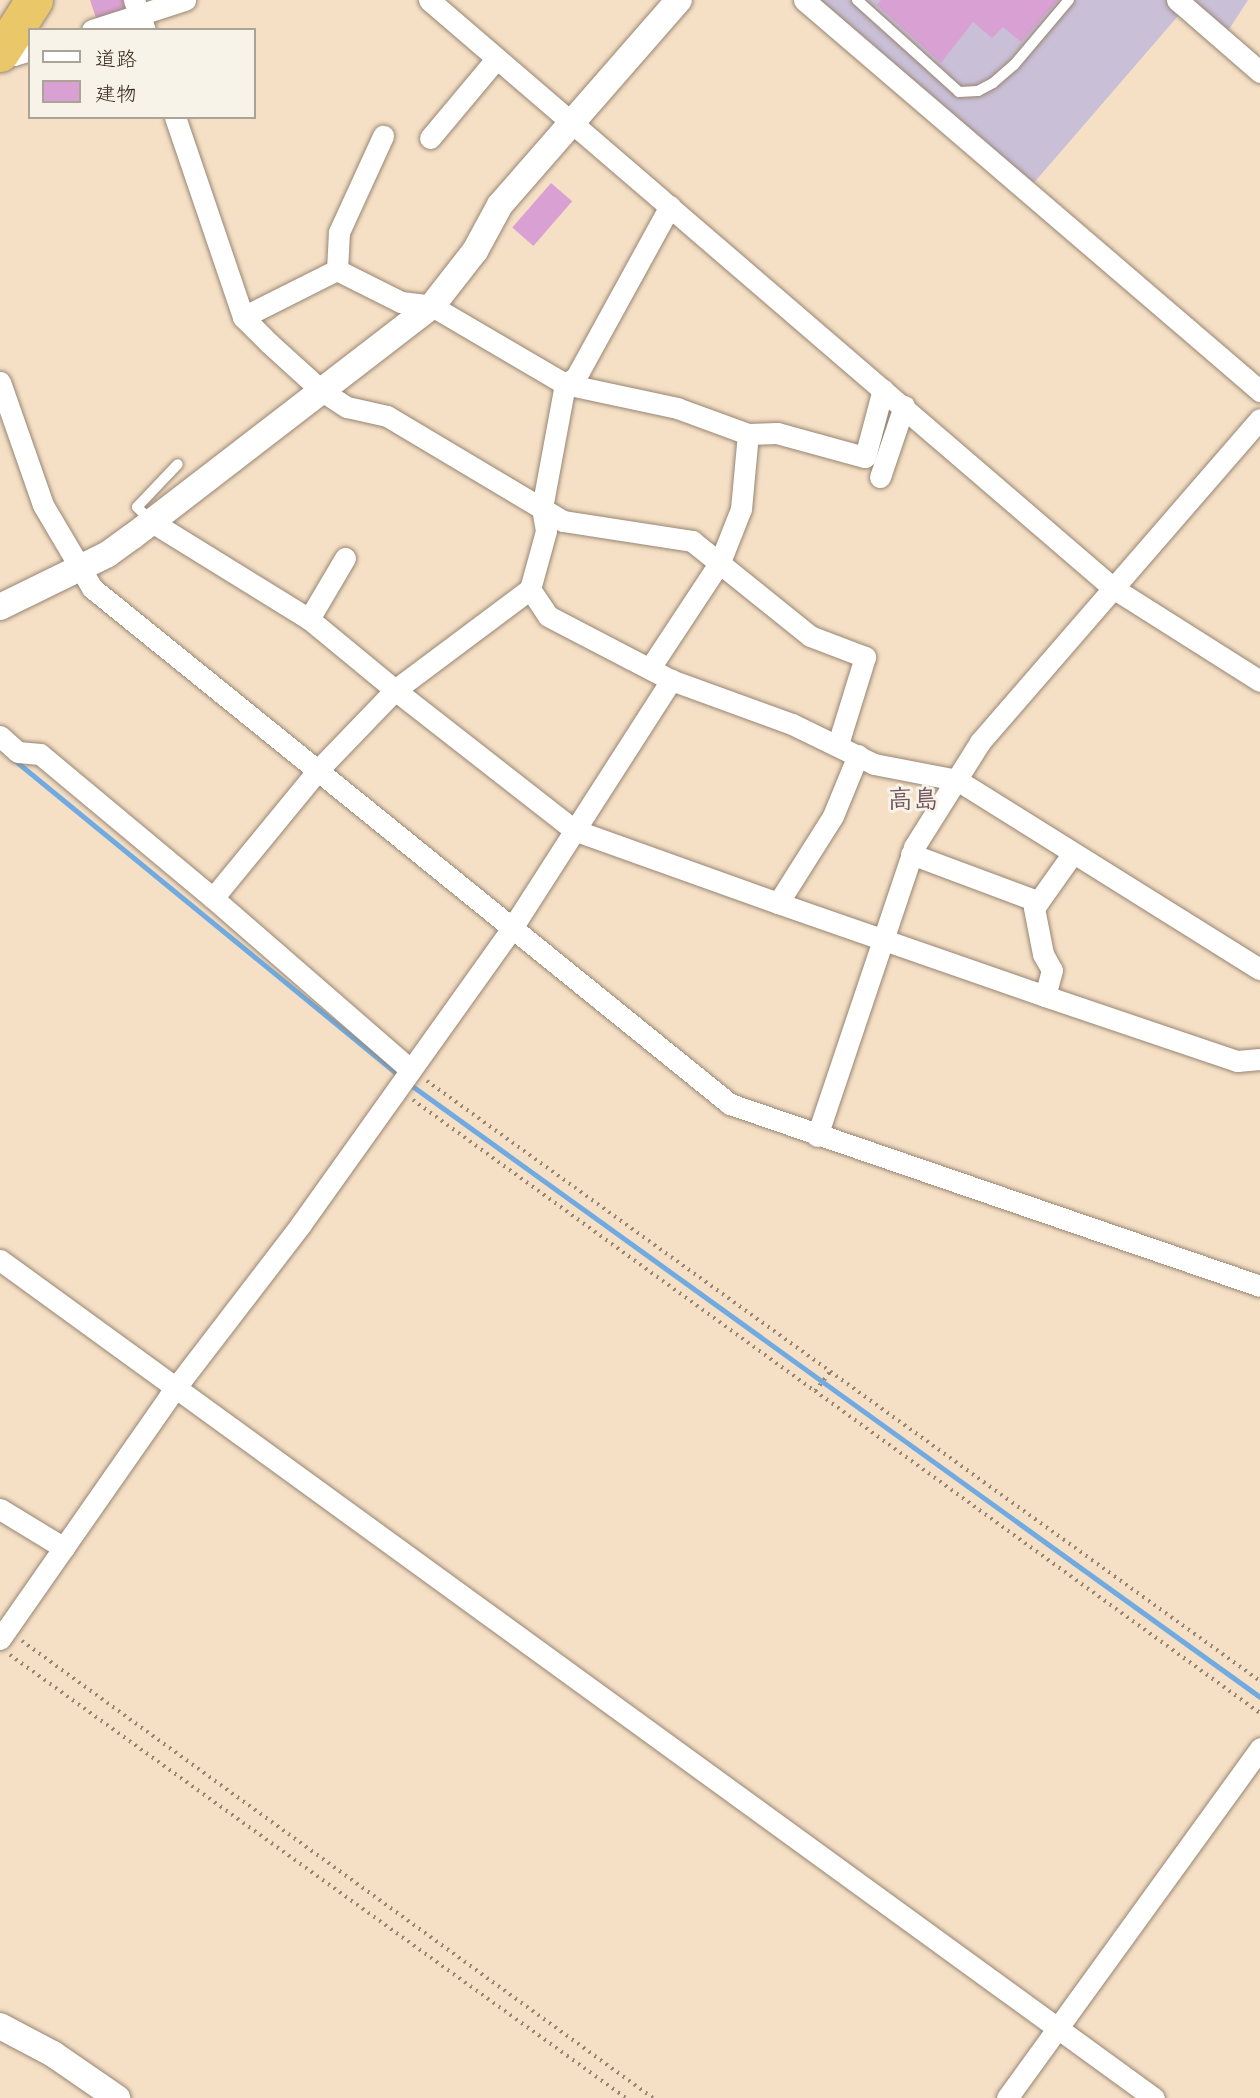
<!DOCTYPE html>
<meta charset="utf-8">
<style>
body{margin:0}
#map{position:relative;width:1260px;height:2098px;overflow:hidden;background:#f5e0c6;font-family:Caveat,"Klee One",sans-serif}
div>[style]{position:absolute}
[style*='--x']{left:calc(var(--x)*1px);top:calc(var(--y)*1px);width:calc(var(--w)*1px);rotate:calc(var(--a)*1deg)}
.industrial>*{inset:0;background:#c9bfd7}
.stream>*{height:5px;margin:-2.5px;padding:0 2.5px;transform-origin:2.5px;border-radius:2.5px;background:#70aae0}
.building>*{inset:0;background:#d9a1d3;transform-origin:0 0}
.path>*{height:3.5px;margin-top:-1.75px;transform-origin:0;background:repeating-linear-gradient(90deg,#988572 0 2px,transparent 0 7px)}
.roads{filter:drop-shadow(0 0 2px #988572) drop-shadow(0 0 2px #988572)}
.service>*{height:10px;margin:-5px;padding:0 5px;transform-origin:5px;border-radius:5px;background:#fff}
.minor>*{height:21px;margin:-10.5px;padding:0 10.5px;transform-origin:10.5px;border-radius:10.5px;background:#fff}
.tertiary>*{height:26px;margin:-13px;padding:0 13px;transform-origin:13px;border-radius:13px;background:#fff}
.trunk>*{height:37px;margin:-18.5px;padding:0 18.5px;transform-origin:18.5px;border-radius:18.5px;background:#eac769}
span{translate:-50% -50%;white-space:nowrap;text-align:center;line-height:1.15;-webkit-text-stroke:6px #f7f3e8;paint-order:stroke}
.neighbourhood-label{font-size:26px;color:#72545d;font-weight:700}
.legend{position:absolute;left:28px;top:28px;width:228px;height:91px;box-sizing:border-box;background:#f7f3e8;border:2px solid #aca397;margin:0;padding:9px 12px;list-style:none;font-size:21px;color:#3b2a1e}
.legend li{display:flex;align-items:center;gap:14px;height:35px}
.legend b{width:35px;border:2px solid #aca397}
</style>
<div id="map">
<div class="industrial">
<div style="clip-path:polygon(815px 0,1248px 0,1217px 48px,1178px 16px,1032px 185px)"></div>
</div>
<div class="stream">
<div style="--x:13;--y:759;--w:502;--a:39.34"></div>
<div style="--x:408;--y:1083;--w:1050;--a:35.78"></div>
</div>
<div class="building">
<div style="clip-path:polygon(90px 0,123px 0,126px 11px,97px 21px)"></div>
<div style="clip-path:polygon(881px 0,1058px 0,1021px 42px,1003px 27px,992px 38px,973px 22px,941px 63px,877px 5px)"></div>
<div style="left:551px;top:183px;width:28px;height:59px;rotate:41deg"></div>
</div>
<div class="path">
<div style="--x:427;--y:1081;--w:1027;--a:35.76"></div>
<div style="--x:413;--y:1100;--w:496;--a:35.9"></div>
<div style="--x:815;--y:1391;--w:23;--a:-52"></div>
<div style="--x:815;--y:1391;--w:549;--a:35.89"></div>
<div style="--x:22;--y:1641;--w:779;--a:35.91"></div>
<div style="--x:10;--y:1655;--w:759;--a:35.72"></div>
</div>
<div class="roads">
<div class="service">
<div style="--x:857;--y:0;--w:137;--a:42"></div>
<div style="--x:959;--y:92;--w:19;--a:-3"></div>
<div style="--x:978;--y:91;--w:17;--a:-28"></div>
<div style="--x:993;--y:83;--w:28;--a:-41"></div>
<div style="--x:1014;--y:65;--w:85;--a:-49.8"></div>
<div style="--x:152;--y:522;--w:21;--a:-135"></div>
<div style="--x:137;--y:507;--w:59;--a:-46.4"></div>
</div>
<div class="minor">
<div style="--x:134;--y:0;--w:32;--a:70"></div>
<div style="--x:429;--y:0;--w:902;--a:40.68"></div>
<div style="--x:1113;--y:588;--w:174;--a:32.3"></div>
<div style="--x:804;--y:0;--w:601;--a:40.61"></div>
<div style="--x:1177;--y:0;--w:110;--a:40.9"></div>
<div style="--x:92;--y:30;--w:98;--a:-17.9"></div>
<div style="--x:1;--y:52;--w:13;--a:13"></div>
<div style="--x:14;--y:55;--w:17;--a:-17"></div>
<div style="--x:175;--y:117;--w:211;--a:71.2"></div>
<div style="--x:243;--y:317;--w:37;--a:45"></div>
<div style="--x:269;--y:343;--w:72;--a:42.2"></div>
<div style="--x:322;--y:391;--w:30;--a:33"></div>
<div style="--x:347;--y:407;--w:41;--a:12.7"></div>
<div style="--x:387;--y:416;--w:205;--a:30.8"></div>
<div style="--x:563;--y:521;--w:131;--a:8.8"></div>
<div style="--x:692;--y:541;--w:151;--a:38.8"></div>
<div style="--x:810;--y:636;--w:59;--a:20.9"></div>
<div style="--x:865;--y:657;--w:91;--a:107.2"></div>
<div style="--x:430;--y:138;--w:104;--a:-50.1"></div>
<div style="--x:337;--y:270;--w:72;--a:26.6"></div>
<div style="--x:401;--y:302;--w:31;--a:7"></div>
<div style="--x:432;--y:306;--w:154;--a:30.4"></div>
<div style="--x:565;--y:384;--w:115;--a:12.1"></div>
<div style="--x:677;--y:408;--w:76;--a:20.1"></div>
<div style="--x:748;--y:434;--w:29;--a:-2"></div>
<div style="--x:777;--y:433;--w:91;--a:15.3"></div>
<div style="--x:865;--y:457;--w:70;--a:-75.2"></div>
<div style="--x:243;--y:317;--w:105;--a:-26.6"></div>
<div style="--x:337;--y:270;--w:38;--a:-87"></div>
<div style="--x:339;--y:232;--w:106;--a:-65.4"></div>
<div style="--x:0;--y:382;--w:130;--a:70.7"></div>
<div style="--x:43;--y:505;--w:96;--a:59.4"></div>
<div style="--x:92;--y:588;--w:821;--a:38.97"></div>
<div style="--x:730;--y:1104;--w:560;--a:18.95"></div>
<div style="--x:565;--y:384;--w:126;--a:100.5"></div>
<div style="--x:542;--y:508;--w:23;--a:80"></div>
<div style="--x:546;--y:531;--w:60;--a:105.4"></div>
<div style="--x:530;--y:589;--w:32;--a:56"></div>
<div style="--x:548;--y:616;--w:139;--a:27.5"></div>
<div style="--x:671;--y:680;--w:129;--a:20"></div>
<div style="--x:792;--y:724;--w:91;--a:26"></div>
<div style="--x:874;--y:764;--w:85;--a:10.9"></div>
<div style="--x:957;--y:780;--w:357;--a:32"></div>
<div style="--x:565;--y:384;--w:13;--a:-32"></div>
<div style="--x:576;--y:377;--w:195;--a:-61.2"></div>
<div style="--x:880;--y:477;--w:75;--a:-71.3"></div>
<div style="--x:152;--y:522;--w:185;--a:31.7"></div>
<div style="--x:345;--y:558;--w:71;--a:120.5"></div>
<div style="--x:309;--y:619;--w:112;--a:39.5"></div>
<div style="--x:395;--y:690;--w:169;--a:-36.8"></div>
<div style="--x:650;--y:668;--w:127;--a:-56.6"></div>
<div style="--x:720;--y:562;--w:57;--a:-68.4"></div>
<div style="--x:741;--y:509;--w:75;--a:-84.7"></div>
<div style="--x:0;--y:736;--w:24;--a:42"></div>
<div style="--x:18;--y:752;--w:22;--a:5"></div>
<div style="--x:40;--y:754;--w:225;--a:39.8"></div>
<div style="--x:213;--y:898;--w:167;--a:-50.6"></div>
<div style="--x:319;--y:769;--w:110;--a:-46.1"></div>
<div style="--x:395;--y:690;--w:227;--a:38"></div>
<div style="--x:574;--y:830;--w:217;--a:19.7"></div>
<div style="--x:858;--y:755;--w:66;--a:112.3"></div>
<div style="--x:833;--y:816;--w:103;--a:122.3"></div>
<div style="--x:778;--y:903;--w:283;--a:19.2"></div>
<div style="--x:1073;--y:853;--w:67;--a:125.3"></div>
<div style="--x:1034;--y:908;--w:47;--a:78.9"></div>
<div style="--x:1043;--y:954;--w:18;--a:61"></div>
<div style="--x:1052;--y:970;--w:27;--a:105"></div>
<div style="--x:1045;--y:996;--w:203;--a:18.7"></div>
<div style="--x:1237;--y:1061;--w:23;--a:-5"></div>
<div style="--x:911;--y:854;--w:134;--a:20.5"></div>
<div style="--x:213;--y:898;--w:262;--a:41"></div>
<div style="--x:817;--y:1136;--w:305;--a:-71.4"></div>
<div style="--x:914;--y:847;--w:124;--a:-57.8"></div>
<div style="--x:980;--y:742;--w:427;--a:-49.1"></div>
<div style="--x:0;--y:1260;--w:1426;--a:35.99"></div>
<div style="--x:0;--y:1509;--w:75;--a:31.4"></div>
<div style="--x:0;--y:1639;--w:297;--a:-55.1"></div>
<div style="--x:170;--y:1395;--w:215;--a:-52.5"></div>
<div style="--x:301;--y:1224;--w:364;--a:-54.5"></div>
<div style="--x:512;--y:928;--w:295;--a:-57.3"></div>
<div style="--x:1007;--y:2098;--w:432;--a:-54.1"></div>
</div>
<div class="tertiary">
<div style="--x:0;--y:607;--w:120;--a:-26.1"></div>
<div style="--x:108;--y:554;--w:31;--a:-36"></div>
<div style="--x:133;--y:536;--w:377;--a:-37.6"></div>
<div style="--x:432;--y:306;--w:70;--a:-52"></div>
<div style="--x:475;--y:251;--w:52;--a:-61.5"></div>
<div style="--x:500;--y:205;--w:272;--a:-48.9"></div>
<div style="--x:0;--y:2026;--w:60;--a:27.8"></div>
<div style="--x:53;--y:2054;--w:78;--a:34.5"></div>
</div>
<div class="trunk">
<div style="--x:0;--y:53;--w:63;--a:-57.3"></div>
</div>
</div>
<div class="neighbourhood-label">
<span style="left:913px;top:800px">高島</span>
</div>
<ul class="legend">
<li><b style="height:9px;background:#fff"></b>道路</li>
<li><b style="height:19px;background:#d9a1d3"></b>建物</li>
</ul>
</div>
